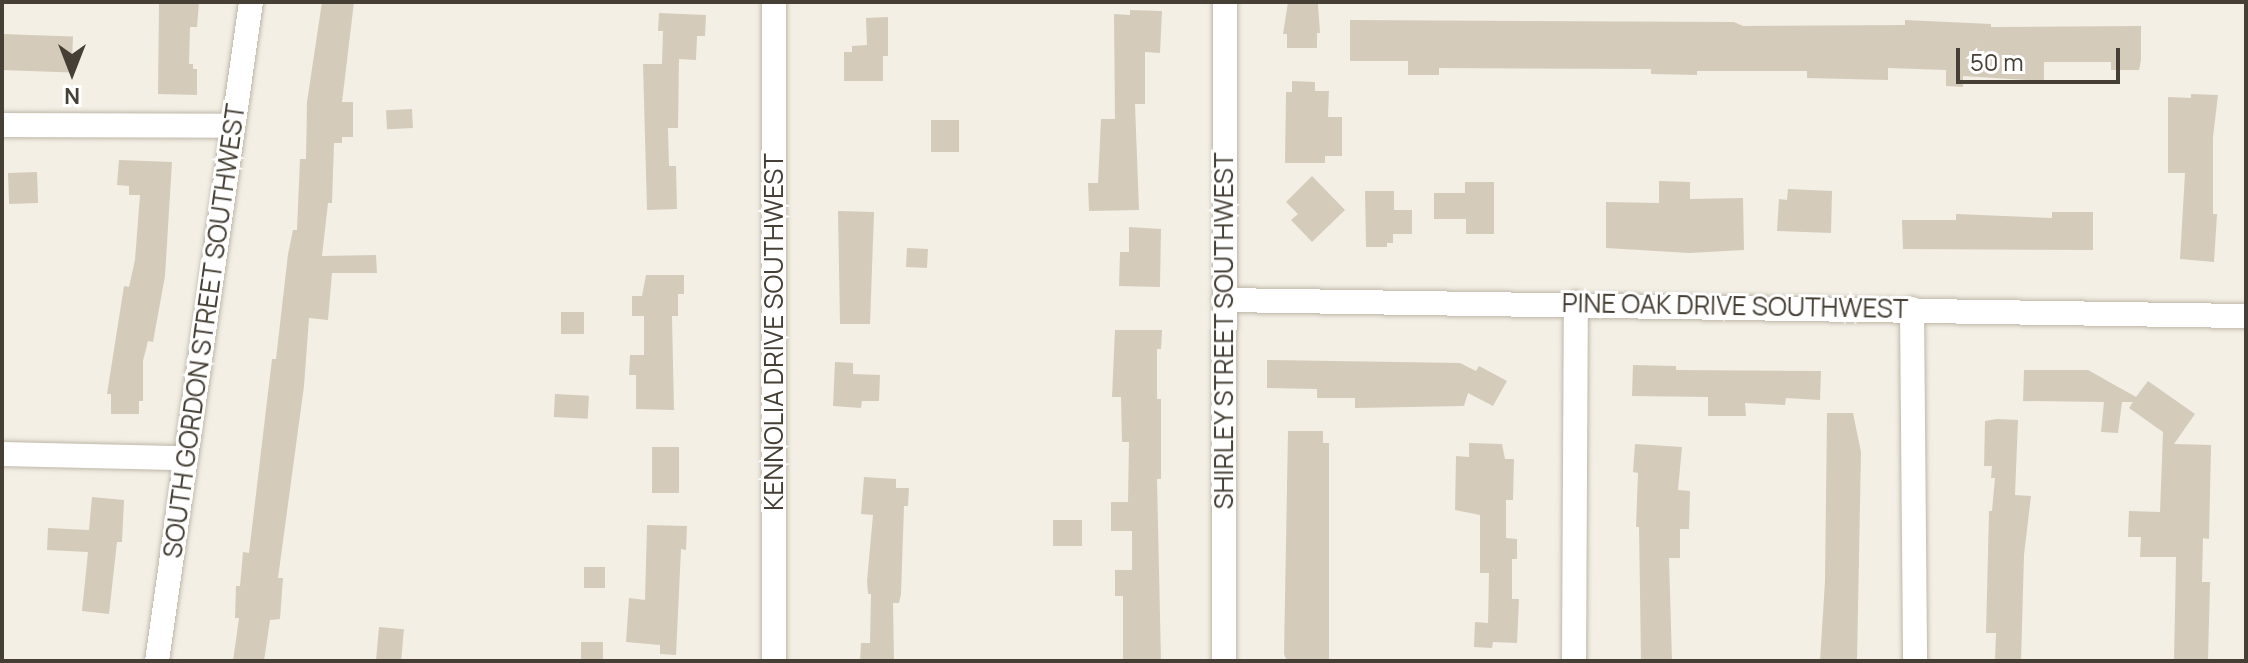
<!DOCTYPE html>
<style>
body{margin:0}
#map{position:relative;width:2248px;height:663px;overflow:hidden;background:#f3efe5;font-family:Manrope,sans-serif}
div>[style]{position:absolute}
[style*='--x']{left:calc(var(--x)*1px);top:calc(var(--y)*1px);width:calc(var(--w)*1px);rotate:calc(var(--a)*1deg)}
.building>*{inset:0;background:#d4cbbb;transform-origin:0 0}
.roads{filter:drop-shadow(0 0 2px #beb7a8) drop-shadow(0 0 2px #beb7a8)}
.minor>*{height:24px;margin:-12px;padding:0 12px;transform-origin:12px;border-radius:12px;background:#fff}
span{translate:-50% -50%;white-space:nowrap;text-align:center;line-height:1.15;-webkit-text-stroke:6px #fff;paint-order:stroke}
.street-label{font-size:26px;color:#453f35}
.frame{position:absolute;inset:0;border:4px solid #453f35;pointer-events:none}
.north{position:absolute;left:32px;top:32px;width:80px;height:80px;-webkit-text-stroke:6px #fff;paint-order:stroke;rotate:180deg;font-size:22px;font-weight:700;line-height:32px;text-align:center;color:#453f35}
.north::after{content:'';display:block;margin:auto;width:28px;height:36px;background:#453f35;clip-path:polygon(50% 0,100% 100%,50% 72%,0 100%)}
.scale{position:absolute;left:1956px;top:48px;width:164px;height:36px;box-sizing:border-box;border:4px solid #453f35;border-top:0;padding-left:10px;font-size:24px;line-height:28px;white-space:nowrap;color:#453f35;-webkit-text-stroke:6px #fff;paint-order:stroke}
</style>
<div id="map">
<div class="building">
<div style="clip-path:polygon(159px 2px,199px 2px,197px 27px,190px 27px,189px 64px,193px 64px,193px 69px,197px 69px,197px 95px,158px 94px)"></div>
<div style="clip-path:polygon(322px 2px,354px 2px,342px 102px,353px 102px,353px 137px,342px 137px,342px 143px,334px 143px,332px 203px,328px 203px,322px 256px,376px 255px,377px 273px,332px 273px,328px 320px,309px 318px,304px 386px,278px 578px,283px 578px,280px 619px,270px 620px,264px 661px,233px 661px,239px 618px,235px 618px,236px 586px,240px 586px,243px 552px,249px 553px,272px 359px,276px 359px,288px 254px,293px 230px,297px 230px,300px 159px,306px 159px,307px 102px)"></div>
<div style="clip-path:polygon(1288px 2px,1318px 4px,1320px 33px,1317px 33px,1317px 48px,1287px 48px,1287px 34px,1283px 34px)"></div>
<div style="clip-path:polygon(1130px 10px,1162px 11px,1160px 53px,1145px 52px,1145px 104px,1135px 104px,1139px 210px,1089px 211px,1088px 183px,1098px 183px,1101px 119px,1115px 119px,1114px 14px,1130px 15px)"></div>
<div style="clip-path:polygon(659px 13px,706px 15px,705px 36px,697px 36px,696px 60px,679px 59px,678px 128px,668px 128px,669px 166px,676px 166px,677px 209px,647px 210px,643px 64px,662px 64px,663px 31px,658px 31px)"></div>
<div style="clip-path:polygon(888px 17px,888px 56px,883px 56px,883px 81px,844px 81px,844px 52px,852px 52px,852px 46px,867px 45px,866px 18px)"></div>
<div style="clip-path:polygon(1350px 20px,1734px 22px,1743px 26px,1905px 25px,1905px 20px,1991px 24px,1991px 27px,2141px 26px,2141px 60px,2139px 70px,2111px 70px,2111px 62px,2044px 62px,2044px 81px,1963px 76px,1963px 87px,1946px 86px,1946px 70px,1888px 68px,1888px 80px,1807px 78px,1807px 71px,1697px 71px,1697px 75px,1651px 74px,1651px 69px,1439px 68px,1439px 75px,1408px 75px,1408px 61px,1350px 61px)"></div>
<div style="left:2px;top:34px;width:71px;height:36px;rotate:2deg"></div>
<div style="clip-path:polygon(1292px 81px,1315px 82px,1315px 91px,1329px 91px,1328px 117px,1342px 117px,1342px 156px,1325px 156px,1325px 163px,1285px 163px,1286px 92px,1292px 92px)"></div>
<div style="clip-path:polygon(2191px 94px,2218px 95px,2213px 137px,2213px 214px,2217px 214px,2214px 262px,2180px 259px,2185px 173px,2168px 173px,2168px 97px,2191px 98px)"></div>
<div style="left:412px;top:109px;width:19px;height:26px;rotate:87deg"></div>
<div style="left:931px;top:120px;width:28px;height:32px"></div>
<div style="clip-path:polygon(119px 160px,172px 162px,165px 276px,153px 342px,148px 341px,143px 361px,143px 401px,139px 401px,139px 414px,111px 414px,111px 394px,107px 394px,124px 286px,129px 287px,135px 260px,140px 195px,129px 195px,129px 186px,117px 185px)"></div>
<div style="left:37px;top:172px;width:31px;height:29px;rotate:88deg"></div>
<div style="clip-path:polygon(1312px 176px,1345px 210px,1312px 242px,1291px 220px,1298px 214px,1286px 202px)"></div>
<div style="clip-path:polygon(1659px 181px,1690px 182px,1690px 199px,1743px 198px,1744px 250px,1689px 253px,1606px 248px,1606px 202px,1659px 203px)"></div>
<div style="clip-path:polygon(1465px 182px,1494px 182px,1494px 234px,1466px 234px,1466px 219px,1434px 219px,1434px 193px,1465px 193px)"></div>
<div style="clip-path:polygon(1788px 189px,1832px 191px,1831px 233px,1777px 231px,1779px 199px,1787px 200px)"></div>
<div style="clip-path:polygon(1365px 191px,1394px 191px,1394px 210px,1412px 210px,1412px 234px,1393px 234px,1393px 243px,1387px 243px,1387px 247px,1366px 247px)"></div>
<div style="clip-path:polygon(838px 211px,874px 212px,870px 324px,840px 324px)"></div>
<div style="clip-path:polygon(2052px 212px,2093px 212px,2093px 250px,1903px 249px,1902px 220px,1956px 220px,1956px 214px,2052px 218px)"></div>
<div style="clip-path:polygon(1129px 227px,1161px 229px,1160px 287px,1119px 286px,1120px 252px,1129px 252px)"></div>
<div style="left:907px;top:248px;width:21px;height:19px;rotate:3deg"></div>
<div style="clip-path:polygon(646px 275px,684px 275px,684px 294px,678px 294px,678px 316px,672px 316px,674px 410px,636px 409px,636px 375px,629px 375px,630px 355px,644px 355px,644px 316px,632px 316px,632px 296px,642px 296px)"></div>
<div style="left:561px;top:312px;width:23px;height:22px"></div>
<div style="clip-path:polygon(1115px 330px,1162px 330px,1161px 349px,1157px 349px,1157px 399px,1161px 399px,1161px 479px,1157px 479px,1161px 661px,1123px 661px,1123px 596px,1115px 596px,1115px 570px,1132px 570px,1132px 531px,1111px 531px,1111px 502px,1128px 502px,1129px 442px,1122px 442px,1121px 397px,1112px 397px)"></div>
<div style="clip-path:polygon(1267px 360px,1460px 363px,1476px 371px,1479px 366px,1507px 381px,1493px 406px,1468px 393px,1464px 406px,1355px 408px,1355px 398px,1317px 398px,1317px 389px,1267px 388px)"></div>
<div style="clip-path:polygon(835px 362px,853px 363px,853px 374px,880px 375px,879px 401px,862px 401px,861px 408px,833px 406px)"></div>
<div style="clip-path:polygon(1633px 365px,1676px 366px,1676px 370px,1821px 371px,1820px 400px,1786px 398px,1785px 405px,1745px 403px,1746px 416px,1708px 416px,1708px 397px,1632px 396px)"></div>
<div style="clip-path:polygon(2024px 370px,2088px 370px,2136px 397px,2148px 381px,2195px 414px,2174px 444px,2211px 445px,2209px 539px,2203px 538px,2202px 582px,2210px 582px,2208px 661px,2174px 661px,2176px 557px,2140px 557px,2141px 537px,2128px 537px,2129px 511px,2160px 512px,2163px 432px,2129px 408px,2133px 402px,2122px 402px,2118px 433px,2101px 432px,2104px 402px,2023px 401px)"></div>
<div style="left:555px;top:394px;width:34px;height:23px;rotate:3deg"></div>
<div style="clip-path:polygon(1827px 413px,1853px 413px,1861px 452px,1857px 661px,1820px 661px,1825px 581px)"></div>
<div style="clip-path:polygon(1997px 419px,2018px 420px,2015px 495px,2031px 496px,2024px 555px,2021px 661px,1995px 661px,1996px 633px,1986px 633px,1989px 511px,1992px 511px,1995px 478px,1991px 478px,1992px 466px,1984px 466px,1985px 421px)"></div>
<div style="clip-path:polygon(1288px 431px,1323px 431px,1323px 443px,1329px 443px,1329px 661px,1287px 661px,1284px 654px)"></div>
<div style="clip-path:polygon(1469px 443px,1502px 444px,1505px 459px,1514px 459px,1513px 500px,1506px 500px,1506px 538px,1517px 539px,1517px 559px,1512px 559px,1512px 599px,1519px 599px,1517px 643px,1493px 642px,1492px 648px,1474px 647px,1475px 622px,1488px 623px,1489px 573px,1480px 573px,1480px 515px,1455px 510px,1456px 456px,1469px 457px)"></div>
<div style="clip-path:polygon(1635px 444px,1682px 447px,1678px 490px,1690px 491px,1689px 529px,1680px 529px,1680px 558px,1669px 558px,1672px 661px,1641px 661px,1639px 527px,1636px 527px,1638px 473px,1633px 472px)"></div>
<div style="left:652px;top:447px;width:27px;height:46px"></div>
<div style="clip-path:polygon(864px 477px,896px 479px,896px 488px,909px 488px,908px 506px,904px 506px,901px 594px,899px 603px,893px 603px,894px 661px,860px 661px,861px 643px,870px 643px,871px 594px,868px 594px,867px 581px,873px 515px,861px 514px)"></div>
<div style="clip-path:polygon(92px 497px,124px 500px,122px 542px,117px 542px,109px 614px,82px 611px,88px 552px,47px 550px,48px 528px,89px 530px)"></div>
<div style="left:1053px;top:520px;width:29px;height:26px"></div>
<div style="clip-path:polygon(647px 525px,687px 526px,686px 550px,681px 549px,676px 655px,660px 654px,660px 645px,626px 642px,629px 598px,645px 600px)"></div>
<div style="left:584px;top:567px;width:21px;height:21px"></div>
<div style="left:379px;top:627px;width:25px;height:34px;rotate:5deg"></div>
<div style="left:581px;top:642px;width:22px;height:19px"></div>
</div>
<div class="roads">
<div class="minor">
<div style="--x:774;--y:2;--w:659;--a:90"></div>
<div style="--x:2;--y:125;--w:231;--a:0.2"></div>
<div style="--x:1224;--y:300;--w:1022;--a:0.9"></div>
<div style="--x:1912;--y:309;--w:352;--a:89.5"></div>
<div style="--x:2;--y:454;--w:183;--a:1.3"></div>
<div style="--x:157;--y:661;--w:666;--a:-81.88"></div>
<div style="--x:1224;--y:661;--w:659;--a:-89.91"></div>
<div style="--x:1574;--y:661;--w:358;--a:-89.7"></div>
</div>
</div>
<div class="street-label">
<span style="left:1735px;top:306px;rotate:1deg">PINE OAK DRIVE SOUTHWEST</span>
<span style="left:204px;top:331px;rotate:-82deg">SOUTH GORDON STREET SOUTHWEST</span>
<span style="left:1224px;top:331px;rotate:-90deg">SHIRLEY STREET SOUTHWEST</span>
<span style="left:774px;top:332px;rotate:-90deg">KENNOLIA DRIVE SOUTHWEST</span>
</div>
<div class="frame"></div>
<div class="north">N</div>
<div class="scale">50 m</div>
</div>
